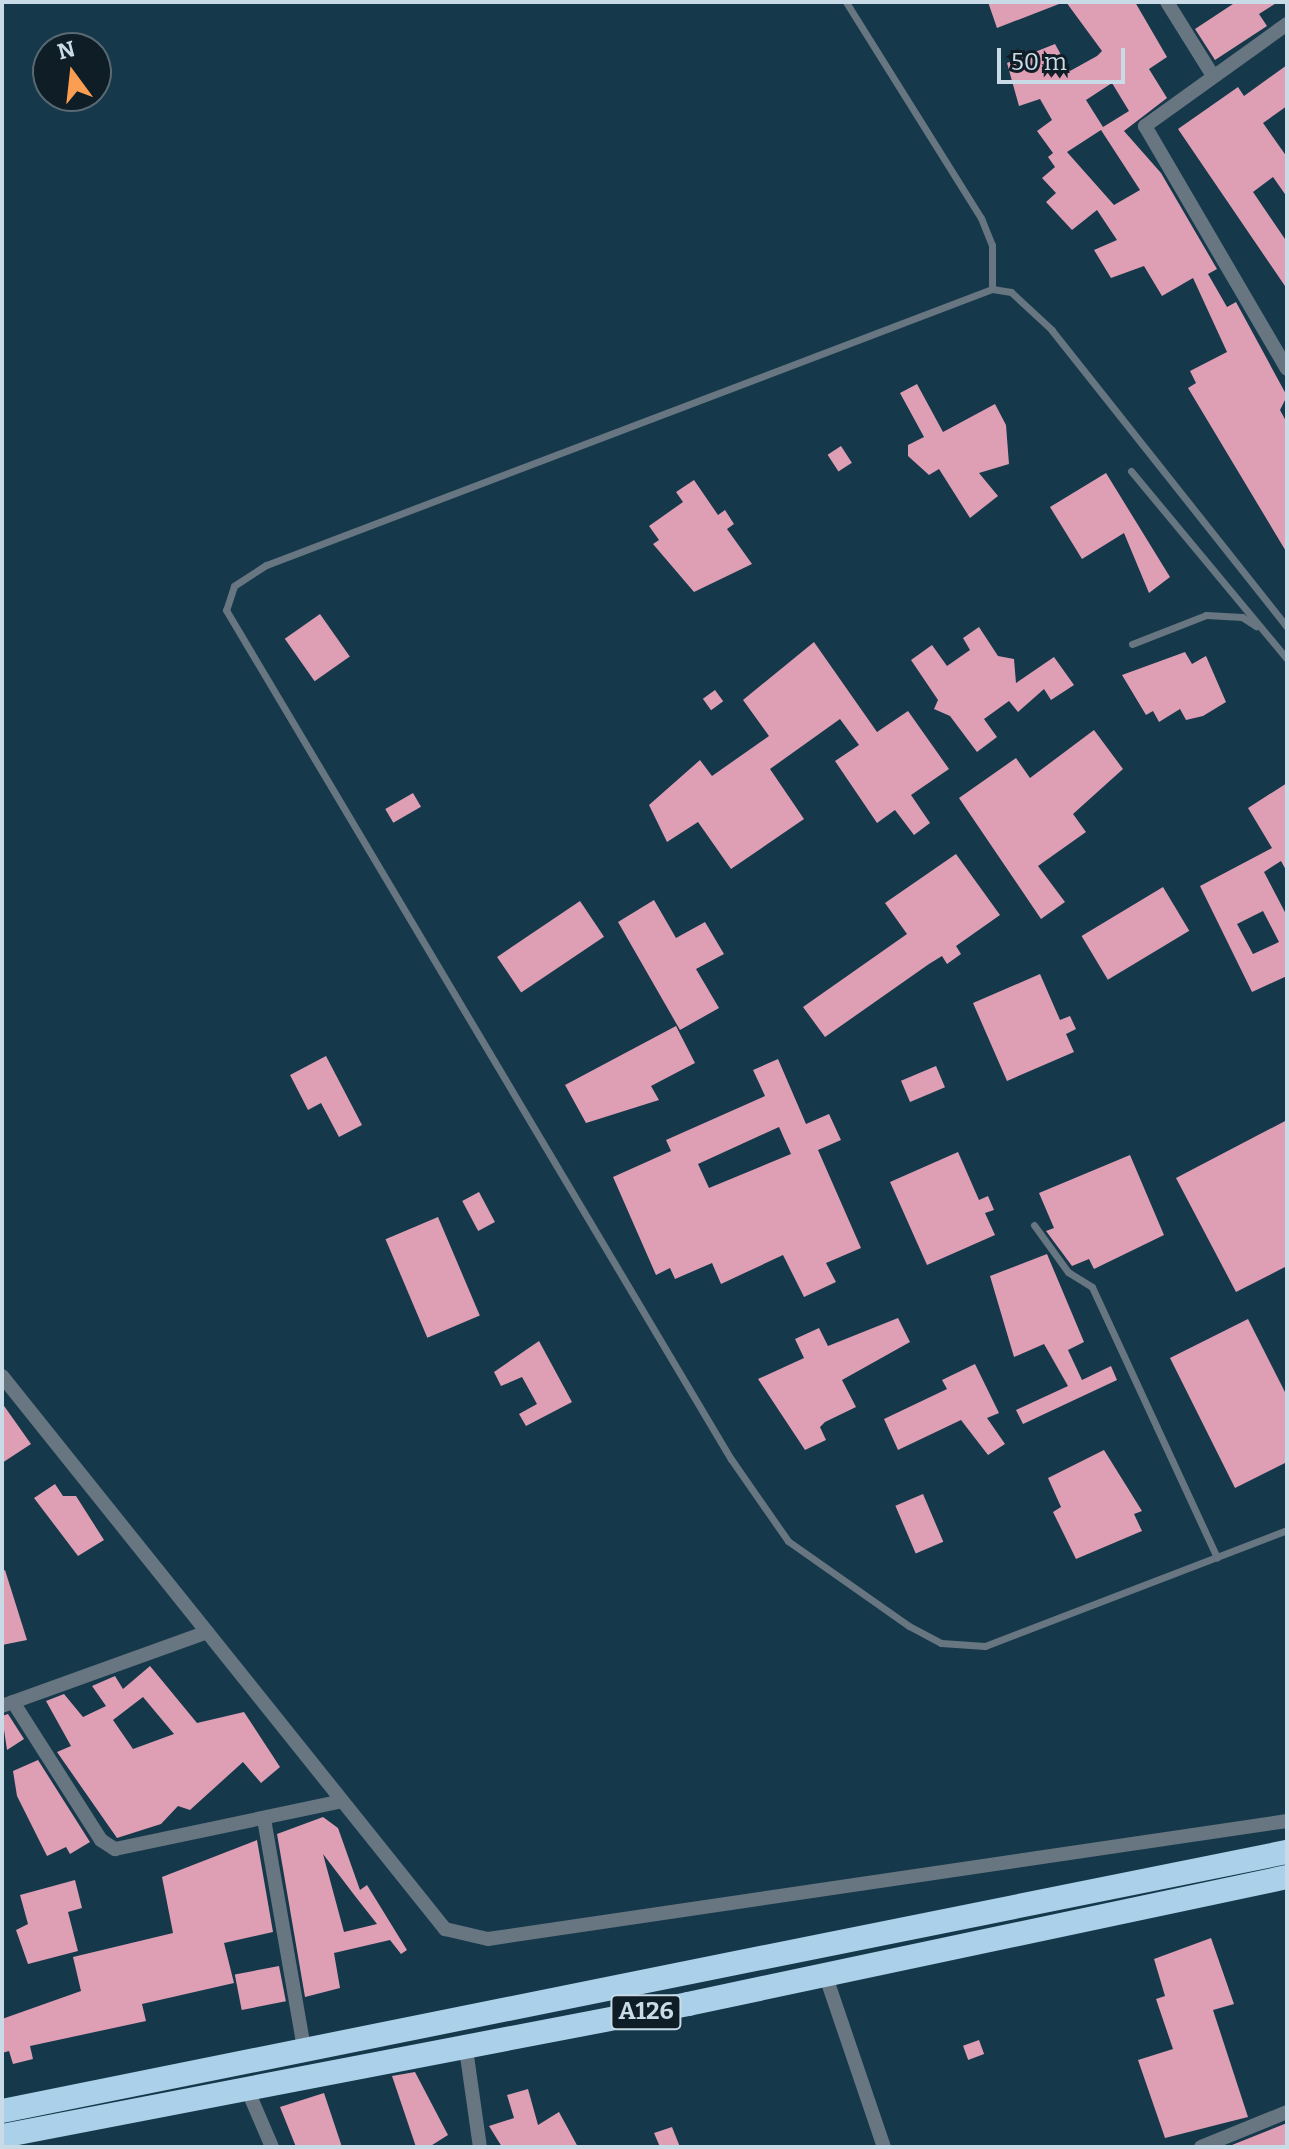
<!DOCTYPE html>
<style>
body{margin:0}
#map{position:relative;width:1289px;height:2149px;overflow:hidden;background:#16384b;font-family:Bitter,serif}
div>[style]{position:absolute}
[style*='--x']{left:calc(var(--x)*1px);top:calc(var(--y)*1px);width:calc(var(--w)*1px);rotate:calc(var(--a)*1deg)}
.building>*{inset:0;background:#de9eb4;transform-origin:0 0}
.lane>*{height:7px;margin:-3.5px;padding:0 3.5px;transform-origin:3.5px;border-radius:3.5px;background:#677680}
.street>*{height:14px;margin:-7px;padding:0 7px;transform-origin:7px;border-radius:7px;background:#677680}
.highway>*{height:24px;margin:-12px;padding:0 12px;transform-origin:12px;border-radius:12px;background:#abd0e9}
span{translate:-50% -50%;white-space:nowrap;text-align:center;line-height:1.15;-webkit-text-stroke:8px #0f1d26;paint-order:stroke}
.shield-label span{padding:2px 6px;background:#0f1d26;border:2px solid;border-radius:6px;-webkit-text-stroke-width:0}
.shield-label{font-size:24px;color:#c8dbe7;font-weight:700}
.frame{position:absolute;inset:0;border:4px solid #c8dbe7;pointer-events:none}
.north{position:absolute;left:32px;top:32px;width:80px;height:80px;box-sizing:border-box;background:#0f1d26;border:2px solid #596973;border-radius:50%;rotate:345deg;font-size:22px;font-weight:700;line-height:32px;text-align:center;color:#c8dbe7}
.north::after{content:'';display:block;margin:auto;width:28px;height:36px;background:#fc9e52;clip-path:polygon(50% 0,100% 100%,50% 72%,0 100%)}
.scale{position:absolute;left:997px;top:48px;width:128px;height:36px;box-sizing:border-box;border:4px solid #c8dbe7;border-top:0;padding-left:10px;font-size:24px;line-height:28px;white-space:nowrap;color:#c8dbe7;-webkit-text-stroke:6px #0f1d26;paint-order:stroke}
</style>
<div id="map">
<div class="building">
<div style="clip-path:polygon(988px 2px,1058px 2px,1059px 4px,997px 28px)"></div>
<div style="clip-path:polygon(evenodd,1066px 2px,1135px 2px,1167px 57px,1149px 69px,1167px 98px,1124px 131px,1161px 173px,1217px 269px,1208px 274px,1227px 307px,1236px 302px,1287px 396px,1280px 410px,1287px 423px,1287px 553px,1188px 388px,1196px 383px,1190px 371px,1227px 352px,1193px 278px,1162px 296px,1144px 266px,1111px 278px,1094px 250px,1117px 240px,1097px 210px,1072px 230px,1046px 202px,1056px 193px,1042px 178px,1055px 167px,1048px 157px,1053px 153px,1037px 131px,1052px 120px,1040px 99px,1019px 106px,1007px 63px,1055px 44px,1070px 71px,1097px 56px,1102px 51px,1066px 2px,1112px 83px,1129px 111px,1103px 127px,1086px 100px,1112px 83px,1066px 2px,1101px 130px,1140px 190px,1114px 205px,1067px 152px,1101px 130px)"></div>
<div style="clip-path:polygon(1236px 2px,1278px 2px,1259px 14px,1267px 26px,1215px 60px,1195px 29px)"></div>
<div style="clip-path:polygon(1287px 65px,1287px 106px,1263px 123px,1287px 157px,1287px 197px,1273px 177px,1253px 192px,1287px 242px,1287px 289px,1178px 129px,1238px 87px,1244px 96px)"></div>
<div style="clip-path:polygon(917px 384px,943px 432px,995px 404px,1006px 425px,1009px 464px,979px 473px,998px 496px,970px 518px,939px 469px,929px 475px,908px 456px,908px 445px,924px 437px,900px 393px)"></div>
<div style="left:841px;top:446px;width:20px;height:16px;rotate:57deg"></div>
<div style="clip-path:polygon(1106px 473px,1170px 577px,1149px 593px,1124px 533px,1082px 559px,1050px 507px)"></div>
<div style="clip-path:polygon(694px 480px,718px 515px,725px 510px,734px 524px,727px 529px,752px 564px,694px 592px,653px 544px,659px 540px,649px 526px,683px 502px,676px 492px)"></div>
<div style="left:320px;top:614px;width:52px;height:43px;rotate:55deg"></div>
<div style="clip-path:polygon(979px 627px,998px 656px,1014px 659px,1016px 683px,1054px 657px,1074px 685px,1051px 700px,1044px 689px,1018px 712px,1009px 701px,984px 719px,997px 737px,977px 752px,950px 716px,934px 709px,938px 700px,911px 660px,932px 645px,947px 666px,970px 650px,963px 638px)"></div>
<div style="clip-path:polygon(814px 642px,877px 732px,908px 711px,949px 769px,911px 795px,930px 823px,914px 835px,895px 810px,877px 823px,835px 761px,859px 745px,840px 719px,770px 769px,804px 819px,731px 869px,698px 822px,667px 842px,649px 805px,700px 760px,712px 776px,769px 736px,743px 700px)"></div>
<div style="clip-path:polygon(1185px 652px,1192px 664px,1206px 656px,1226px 702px,1203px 716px,1186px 720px,1180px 709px,1159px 722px,1153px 711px,1146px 715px,1122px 675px)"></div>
<div style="left:715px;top:690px;width:14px;height:15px;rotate:54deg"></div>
<div style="clip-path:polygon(1094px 730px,1123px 769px,1073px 814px,1086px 832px,1038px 866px,1065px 902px,1041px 919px,959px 798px,1016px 758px,1030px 778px)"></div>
<div style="clip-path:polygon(evenodd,1287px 783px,1287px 872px,1281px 861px,1264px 872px,1287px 916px,1287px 976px,1252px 992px,1200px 886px,1272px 848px,1248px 808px,1287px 783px,1263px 911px,1279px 942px,1253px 954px,1237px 924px,1263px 911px)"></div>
<div style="left:413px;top:793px;width:16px;height:32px;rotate:60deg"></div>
<div style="clip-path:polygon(956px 854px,1000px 915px,956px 946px,961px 954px,947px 964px,942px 956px,929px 964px,825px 1037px,803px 1007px,907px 934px,885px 903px)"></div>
<div style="left:1163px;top:887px;width:51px;height:95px;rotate:59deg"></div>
<div style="clip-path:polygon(654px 900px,676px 938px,705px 922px,724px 954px,696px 969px,719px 1008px,680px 1030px,618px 922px)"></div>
<div style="left:580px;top:901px;width:43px;height:100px;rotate:56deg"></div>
<div style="clip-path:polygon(1040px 974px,1060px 1020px,1070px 1016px,1076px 1029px,1066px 1034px,1074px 1052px,1007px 1081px,973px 1003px)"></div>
<div style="clip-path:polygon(676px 1026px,695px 1063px,651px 1086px,659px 1100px,586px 1123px,565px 1085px)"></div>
<div style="clip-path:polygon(326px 1056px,362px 1125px,339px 1137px,321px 1103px,308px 1110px,290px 1075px)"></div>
<div style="clip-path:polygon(evenodd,778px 1059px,806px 1124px,829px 1114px,841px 1140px,818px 1150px,861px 1248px,826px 1263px,836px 1282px,804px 1297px,783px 1255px,721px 1284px,712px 1263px,675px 1279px,670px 1268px,656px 1275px,613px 1177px,671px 1151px,666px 1140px,765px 1096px,753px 1070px,778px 1059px,779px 1127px,791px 1154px,709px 1188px,698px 1164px,779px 1127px)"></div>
<div style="left:936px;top:1066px;width:23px;height:38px;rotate:67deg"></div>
<div style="clip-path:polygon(1287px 1120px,1287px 1266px,1236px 1292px,1176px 1178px)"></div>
<div style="clip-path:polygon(958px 1152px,979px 1200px,988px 1196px,994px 1210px,985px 1213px,995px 1235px,927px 1265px,890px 1182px)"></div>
<div style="clip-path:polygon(1130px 1155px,1164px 1235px,1094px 1269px,1089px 1259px,1072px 1266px,1046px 1231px,1054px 1228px,1039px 1193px)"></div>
<div style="left:479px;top:1192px;width:34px;height:19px;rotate:62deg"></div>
<div style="left:438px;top:1217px;width:107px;height:57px;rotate:67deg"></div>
<div style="clip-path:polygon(1047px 1254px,1084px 1342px,1068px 1350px,1082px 1380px,1111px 1366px,1117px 1380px,1023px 1424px,1016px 1410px,1068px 1386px,1044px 1344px,1014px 1357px,990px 1276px)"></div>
<div style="clip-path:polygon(898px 1318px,910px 1342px,842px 1380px,856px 1407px,825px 1422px,820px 1427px,826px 1440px,805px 1450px,758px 1379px,804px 1358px,795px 1339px,819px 1328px,828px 1346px)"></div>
<div style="clip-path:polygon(1248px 1319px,1287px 1396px,1287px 1462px,1235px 1488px,1170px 1358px)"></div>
<div style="clip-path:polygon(539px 1341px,572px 1402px,526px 1426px,519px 1414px,537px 1404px,522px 1377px,501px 1386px,494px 1372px)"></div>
<div style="clip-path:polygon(975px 1364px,999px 1413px,987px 1418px,1005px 1444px,988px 1455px,961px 1420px,898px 1450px,884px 1419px,947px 1389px,942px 1380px)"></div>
<div style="clip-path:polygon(2px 1403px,31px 1444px,2px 1463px)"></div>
<div style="clip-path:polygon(1104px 1450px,1142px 1511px,1134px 1514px,1142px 1531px,1076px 1559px,1053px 1512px,1061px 1507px,1048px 1478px)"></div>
<div style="clip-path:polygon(55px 1484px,63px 1496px,76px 1496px,104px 1540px,78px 1556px,34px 1498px)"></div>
<div style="left:923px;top:1494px;width:52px;height:30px;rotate:67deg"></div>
<div style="clip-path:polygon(5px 1570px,27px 1640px,2px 1645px,2px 1571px)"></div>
<div style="clip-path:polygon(evenodd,150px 1666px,197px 1723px,244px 1712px,280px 1767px,261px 1783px,243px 1762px,190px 1810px,178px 1806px,161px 1824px,117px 1838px,57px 1752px,71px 1746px,46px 1701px,64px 1694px,83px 1717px,106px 1706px,92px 1686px,115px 1676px,123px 1689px,150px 1666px,143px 1697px,174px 1734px,133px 1749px,113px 1720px,143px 1697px)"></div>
<div style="clip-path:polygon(8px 1714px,24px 1739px,7px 1750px,2px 1716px)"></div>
<div style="clip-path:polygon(38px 1760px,90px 1842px,70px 1854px,66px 1847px,47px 1856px,17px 1796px,13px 1771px)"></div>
<div style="clip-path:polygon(evenodd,323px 1817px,338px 1828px,360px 1890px,367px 1885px,407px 1950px,401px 1954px,390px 1940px,334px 1953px,340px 1988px,305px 1997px,277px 1834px,323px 1817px,323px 1854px,355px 1896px,377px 1924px,344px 1932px,323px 1854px)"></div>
<div style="clip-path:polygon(257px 1840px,273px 1932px,224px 1943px,234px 1983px,142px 2004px,146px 2021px,30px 2046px,33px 2059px,13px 2064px,9px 2051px,2px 2053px,2px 2019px,81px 1991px,73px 1957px,173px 1933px,162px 1877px)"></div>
<div style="clip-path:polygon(75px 1880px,82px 1908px,68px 1912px,78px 1951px,28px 1964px,16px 1930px,28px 1924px,20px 1895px)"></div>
<div style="clip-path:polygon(1211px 1938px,1234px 2004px,1213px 2010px,1248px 2117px,1165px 2138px,1138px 2060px,1173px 2049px,1156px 1999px,1165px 1996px,1154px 1959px)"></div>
<div style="left:279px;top:1966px;width:36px;height:45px;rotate:79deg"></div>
<div style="left:979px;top:2040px;width:15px;height:17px;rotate:70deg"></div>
<div style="clip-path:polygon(415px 2072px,448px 2135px,429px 2147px,416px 2147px,392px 2076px)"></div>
<div style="clip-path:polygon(528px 2089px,538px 2125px,559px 2112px,578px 2147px,502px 2147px,489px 2126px,514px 2118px,507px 2095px)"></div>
<div style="clip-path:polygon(324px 2093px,342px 2147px,296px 2147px,280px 2107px)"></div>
<div style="clip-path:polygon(1287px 2123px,1287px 2147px,1232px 2145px)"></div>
<div style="clip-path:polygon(672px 2127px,680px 2147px,660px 2147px,654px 2133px)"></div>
</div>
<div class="lane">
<div style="--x:846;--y:2;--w:255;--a:58"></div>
<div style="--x:981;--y:218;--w:29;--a:68"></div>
<div style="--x:992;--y:245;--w:44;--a:90"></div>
<div style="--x:1131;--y:471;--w:244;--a:50.3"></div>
<div style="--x:1287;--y:627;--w:379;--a:-128.4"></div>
<div style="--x:1052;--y:330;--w:56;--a:-137.2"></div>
<div style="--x:1011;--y:292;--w:19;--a:-171"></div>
<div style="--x:992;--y:289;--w:777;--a:159.18"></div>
<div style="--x:266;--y:565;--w:38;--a:147"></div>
<div style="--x:234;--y:586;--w:25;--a:108"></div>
<div style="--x:226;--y:610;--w:988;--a:59.26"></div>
<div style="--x:731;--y:1459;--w:100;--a:55.2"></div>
<div style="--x:788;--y:1541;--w:148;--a:35.1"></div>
<div style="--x:909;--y:1626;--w:36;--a:28"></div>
<div style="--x:941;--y:1643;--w:44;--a:3.9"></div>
<div style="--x:985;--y:1646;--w:324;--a:-21"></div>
<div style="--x:1132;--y:644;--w:79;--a:-21.4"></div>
<div style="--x:1206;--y:615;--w:36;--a:3"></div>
<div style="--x:1242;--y:617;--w:17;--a:33"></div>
<div style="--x:1034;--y:1225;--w:58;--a:54.1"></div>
<div style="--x:1068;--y:1272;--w:28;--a:32"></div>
<div style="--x:1092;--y:1287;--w:298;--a:65.2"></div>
</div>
<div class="street">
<div style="--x:1167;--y:2;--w:87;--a:58.1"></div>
<div style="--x:1287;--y:24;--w:175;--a:144.3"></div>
<div style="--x:1145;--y:126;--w:281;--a:59.7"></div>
<div style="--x:2;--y:1376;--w:709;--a:51.3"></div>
<div style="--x:445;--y:1929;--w:44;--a:13.1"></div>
<div style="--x:488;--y:1939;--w:808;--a:-8.4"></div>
<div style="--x:13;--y:1702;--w:164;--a:57.5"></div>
<div style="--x:101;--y:1840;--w:17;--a:33"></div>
<div style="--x:115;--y:1849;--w:232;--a:-11.9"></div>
<div style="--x:2;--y:1706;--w:218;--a:-19.8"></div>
<div style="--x:264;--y:1819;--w:233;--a:80.1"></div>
<div style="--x:824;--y:1971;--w:186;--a:71.2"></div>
<div style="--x:465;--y:2042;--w:106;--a:81.9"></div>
<div style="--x:248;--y:2091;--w:61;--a:66.8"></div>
<div style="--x:1201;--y:2147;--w:93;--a:-22.1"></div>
</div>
<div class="highway">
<div style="--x:2;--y:2111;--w:1311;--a:-11.4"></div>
<div style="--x:2;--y:2136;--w:699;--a:-10.89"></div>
<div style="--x:688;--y:2004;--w:612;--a:-11.97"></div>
</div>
<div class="shield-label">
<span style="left:646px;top:2012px">A126</span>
</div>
<div class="frame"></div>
<div class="north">N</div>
<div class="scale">50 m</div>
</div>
